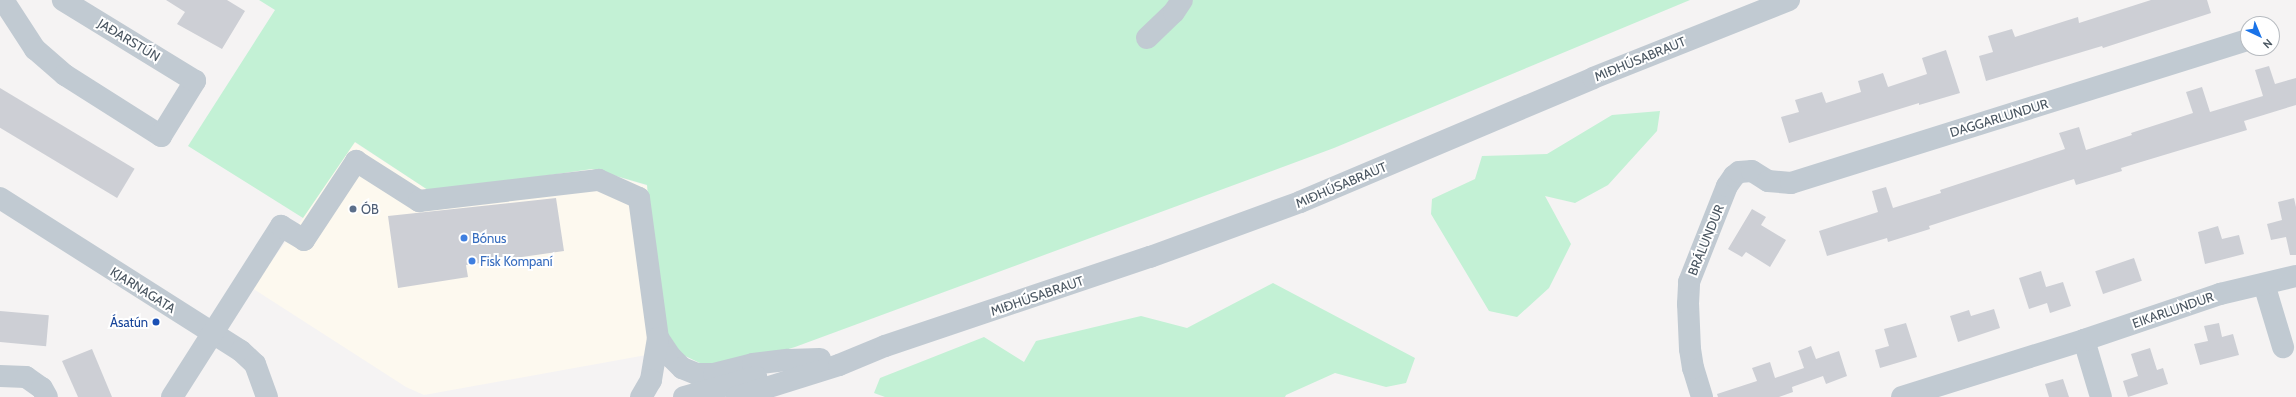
<!DOCTYPE html>
<meta charset="utf-8">
<style>
body{margin:0}
#map{position:relative;width:2296px;height:397px;overflow:hidden;background:#f5f3f3;font-family:Cabin,sans-serif}
div>[style]{position:absolute}
[style*='--x']{left:calc(var(--x)*1px);top:calc(var(--y)*1px);width:calc(var(--w)*1px);rotate:calc(var(--a)*1deg)}
.commercial>*{inset:0;background:#fdf9ef}
.green>*{inset:0;background:#c3f1d5}
.building>*{inset:0;background:#cdcfd5;transform-origin:0 0}
.minor>*{height:22px;margin:-11px;padding:0 11px;transform-origin:11px;border-radius:11px;background:#c1cad2}
.dots>*{width:11px;height:11px;translate:-50% -50%;box-sizing:border-box;border:2px solid #fff;border-radius:50%}
span{translate:-50% -50%;white-space:nowrap;text-align:center;line-height:1.15;-webkit-text-stroke:4px #fff;paint-order:stroke}
.street-label{font-size:13px;color:#4a5661}
.service-label{font-size:13px;color:#4e5e75}
.left{translate:0 -50%;text-align:left}
.shop-label{font-size:13px;color:#366cbe}
.transit-label{font-size:13px;color:#164399}
.right{translate:-100% -50%;text-align:right}
.north{position:absolute;left:2240px;top:16px;width:40px;height:40px;box-sizing:border-box;background:#fff;border:1px solid #b7bbc0;border-radius:50%;rotate:136deg;font-size:11px;font-weight:700;line-height:16px;text-align:center;color:#4a5661}
.north::after{content:'';display:block;margin:auto;width:14px;height:18px;background:#1a73e8;clip-path:polygon(50% 0,100% 100%,50% 72%,0 100%)}
</style>
<div id="map">
<div class="commercial">
<div style="clip-path:polygon(354px 142px,431px 192px,592px 169px,647px 186px,663px 352px,424px 395px,406px 387px,252px 288px,303px 218px)"></div>
</div>
<div class="green">
<div style="clip-path:polygon(259px 0,1690px 0,1334px 148px,795px 347px,756px 359px,706px 366px,681px 354px,660px 325px,647px 185px,592px 169px,431px 192px,355px 142px,303px 218px,188px 146px,275px 10px)"></div>
<div style="clip-path:polygon(1660px 111px,1657px 131px,1608px 185px,1575px 203px,1545px 196px,1571px 244px,1549px 288px,1517px 317px,1489px 311px,1431px 214px,1432px 199px,1475px 179px,1482px 156px,1547px 154px,1612px 115px)"></div>
<div style="clip-path:polygon(1273px 283px,1415px 358px,1406px 383px,1386px 387px,1335px 373px,1286px 395px,1285px 397px,885px 397px,874px 393px,880px 378px,984px 337px,1024px 362px,1036px 341px,1141px 316px,1187px 328px)"></div>
</div>
<div class="building">
<div style="clip-path:polygon(166px 0,227px 0,245px 11px,222px 49px,177px 24px,185px 12px)"></div>
<div style="clip-path:polygon(2151px 0,2207px 0,2211px 13px,2103px 48px,2102px 46px,1986px 81px,1979px 56px,1993px 52px,1988px 36px,2012px 29px,2015px 37px,2078px 17px,2079px 23px)"></div>
<div style="clip-path:polygon(1946px 50px,1960px 93px,1919px 105px,1919px 103px,1789px 143px,1781px 117px,1799px 112px,1795px 100px,1822px 92px,1826px 103px,1861px 92px,1858px 81px,1883px 73px,1888px 87px,1927px 74px,1922px 58px)"></div>
<div style="clip-path:polygon(2269px 66px,2275px 84px,2296px 78px,2296px 105px,2244px 121px,2247px 130px,2121px 168px,2122px 171px,2076px 185px,2074px 179px,1929px 226px,1930px 229px,1888px 242px,1887px 238px,1827px 256px,1819px 231px,1878px 212px,1872px 191px,1886px 187px,1893px 208px,1941px 193px,1940px 190px,2065px 149px,2059px 133px,2079px 127px,2086px 150px,2132px 135px,2131px 133px,2193px 113px,2186px 92px,2202px 87px,2210px 112px,2263px 96px,2255px 70px)"></div>
<div style="left:0;top:88px;width:157px;height:34px;rotate:31deg"></div>
<div style="clip-path:polygon(556px 198px,564px 251px,466px 265px,468px 277px,398px 288px,388px 216px)"></div>
<div style="clip-path:polygon(2294px 198px,2296px 207px,2296px 255px,2290px 255px,2286px 237px,2271px 240px,2267px 224px,2282px 220px,2278px 202px)"></div>
<div style="clip-path:polygon(1752px 209px,1766px 217px,1761px 225px,1786px 240px,1770px 267px,1746px 252px,1742px 257px,1728px 249px)"></div>
<div style="clip-path:polygon(2218px 226px,2222px 239px,2239px 235px,2244px 254px,2205px 264px,2198px 232px)"></div>
<div style="left:2134px;top:258px;width:24px;height:41px;rotate:71deg"></div>
<div style="clip-path:polygon(2041px 271px,2046px 287px,2063px 282px,2071px 306px,2050px 313px,2047px 303px,2029px 309px,2019px 278px)"></div>
<div style="clip-path:polygon(1994px 309px,2000px 328px,1958px 342px,1950px 316px,1969px 310px,1971px 316px)"></div>
<div style="left:0;top:311px;width:49px;height:31px;rotate:5deg"></div>
<div style="clip-path:polygon(1906px 323px,1917px 357px,1880px 368px,1875px 350px,1889px 346px,1884px 329px)"></div>
<div style="clip-path:polygon(2219px 323px,2222px 337px,2233px 334px,2239px 355px,2200px 365px,2194px 344px,2208px 341px,2204px 326px)"></div>
<div style="clip-path:polygon(1811px 346px,1816px 359px,1839px 351px,1847px 376px,1826px 384px,1823px 376px,1792px 387px,1793px 392px,1779px 397px,1718px 397px,1717px 394px,1757px 381px,1752px 368px,1770px 362px,1775px 378px,1804px 368px,1798px 351px)"></div>
<div style="clip-path:polygon(2150px 348px,2157px 370px,2163px 368px,2168px 384px,2128px 397px,2123px 381px,2138px 376px,2131px 354px)"></div>
<div style="clip-path:polygon(92px 349px,112px 397px,78px 397px,62px 361px)"></div>
<div style="clip-path:polygon(2063px 379px,2069px 397px,2049px 397px,2045px 384px)"></div>
</div>
<div class="minor">
<div style="--x:3;--y:0;--w:59;--a:56.9"></div>
<div style="--x:35;--y:49;--w:40;--a:41"></div>
<div style="--x:65;--y:75;--w:114;--a:32.4"></div>
<div style="--x:161;--y:136;--w:65;--a:-58.3"></div>
<div style="--x:195;--y:81;--w:155;--a:-148.5"></div>
<div style="--x:1147;--y:38;--w:37;--a:-44"></div>
<div style="--x:1174;--y:12;--w:14;--a:-56"></div>
<div style="--x:0;--y:198;--w:285;--a:32.4"></div>
<div style="--x:241;--y:351;--w:19;--a:43"></div>
<div style="--x:255;--y:364;--w:35;--a:70"></div>
<div style="--x:2264;--y:284;--w:66;--a:73.2"></div>
<div style="--x:658;--y:338;--w:23;--a:56"></div>
<div style="--x:671;--y:357;--w:16;--a:45"></div>
<div style="--x:682;--y:368;--w:16;--a:22"></div>
<div style="--x:697;--y:374;--w:17;--a:0"></div>
<div style="--x:714;--y:374;--w:40;--a:-14.4"></div>
<div style="--x:753;--y:364;--w:35;--a:-7"></div>
<div style="--x:788;--y:360;--w:32;--a:-2"></div>
<div style="--x:2084;--y:340;--w:59;--a:73.4"></div>
<div style="--x:0;--y:376;--w:26;--a:2"></div>
<div style="--x:26;--y:377;--w:19;--a:35"></div>
<div style="--x:42;--y:388;--w:10;--a:61"></div>
<div style="--x:172;--y:397;--w:203;--a:-57.5"></div>
<div style="--x:281;--y:226;--w:27;--a:31"></div>
<div style="--x:304;--y:240;--w:95;--a:-56.6"></div>
<div style="--x:356;--y:161;--w:75;--a:32.4"></div>
<div style="--x:419;--y:201;--w:181;--a:-6.7"></div>
<div style="--x:599;--y:180;--w:44;--a:24.2"></div>
<div style="--x:639;--y:198;--w:141;--a:82.3"></div>
<div style="--x:658;--y:338;--w:43;--a:99.5"></div>
<div style="--x:651;--y:380;--w:20;--a:120"></div>
<div style="--x:684;--y:397;--w:75;--a:-15.5"></div>
<div style="--x:737;--y:397;--w:107;--a:-17.4"></div>
<div style="--x:839;--y:365;--w:50;--a:-22.4"></div>
<div style="--x:885;--y:346;--w:280;--a:-18.6"></div>
<div style="--x:1150;--y:257;--w:160;--a:-20.1"></div>
<div style="--x:1300;--y:202;--w:318;--a:-22.9"></div>
<div style="--x:1593;--y:78;--w:211;--a:-21.7"></div>
<div style="--x:1702;--y:397;--w:30;--a:-107"></div>
<div style="--x:1693;--y:368;--w:19;--a:-99"></div>
<div style="--x:1690;--y:349;--w:45;--a:-92.5"></div>
<div style="--x:1688;--y:304;--w:22;--a:-87"></div>
<div style="--x:1689;--y:282;--w:103;--a:-68.4"></div>
<div style="--x:1727;--y:186;--w:12;--a:-55"></div>
<div style="--x:1734;--y:176;--w:6;--a:-39"></div>
<div style="--x:1739;--y:172;--w:13;--a:-4"></div>
<div style="--x:1752;--y:171;--w:19;--a:32"></div>
<div style="--x:1768;--y:181;--w:23;--a:5"></div>
<div style="--x:1791;--y:183;--w:479;--a:-17.4"></div>
<div style="--x:1902;--y:397;--w:191;--a:-17.4"></div>
<div style="--x:2084;--y:340;--w:144;--a:-18.7"></div>
<div style="--x:2220;--y:294;--w:78;--a:-13.3"></div>
</div>
<div class="dots">
<div style="left:353px;top:209px;background:#5c6f8a"></div>
<div style="left:464px;top:238px;background:#3f7fe0"></div>
<div style="left:472px;top:261px;background:#3f7fe0"></div>
<div style="left:156px;top:322px;background:#1a4fb4"></div>
</div>
<div class="street-label">
<span style="left:129px;top:40px;rotate:31deg">JAÐARSTÚN</span>
<span style="left:1640px;top:59px;rotate:-22deg">MIÐHÚSABRAUT</span>
<span style="left:1999px;top:118px;rotate:-17deg">DAGGARLUNDUR</span>
<span style="left:1341px;top:185px;rotate:-23deg">MIÐHÚSABRAUT</span>
<span style="left:1706px;top:240px;rotate:-68deg">BRÁLUNDUR</span>
<span style="left:143px;top:290px;rotate:32deg">KJARNAGATA</span>
<span style="left:1037px;top:296px;rotate:-19deg">MIÐHÚSABRAUT</span>
<span style="left:2173px;top:310px;rotate:-19deg">EIKARLUNDUR</span>
</div>
<div class="service-label">
<span class="left" style="left:361px;top:209px">ÓB</span>
</div>
<div class="shop-label">
<span class="left" style="left:472px;top:238px">Bónus</span>
<span class="left" style="left:480px;top:261px">Fisk Kompaní</span>
</div>
<div class="transit-label">
<span class="right" style="left:148px;top:322px">Ásatún</span>
</div>
<div class="north">N</div>
</div>
